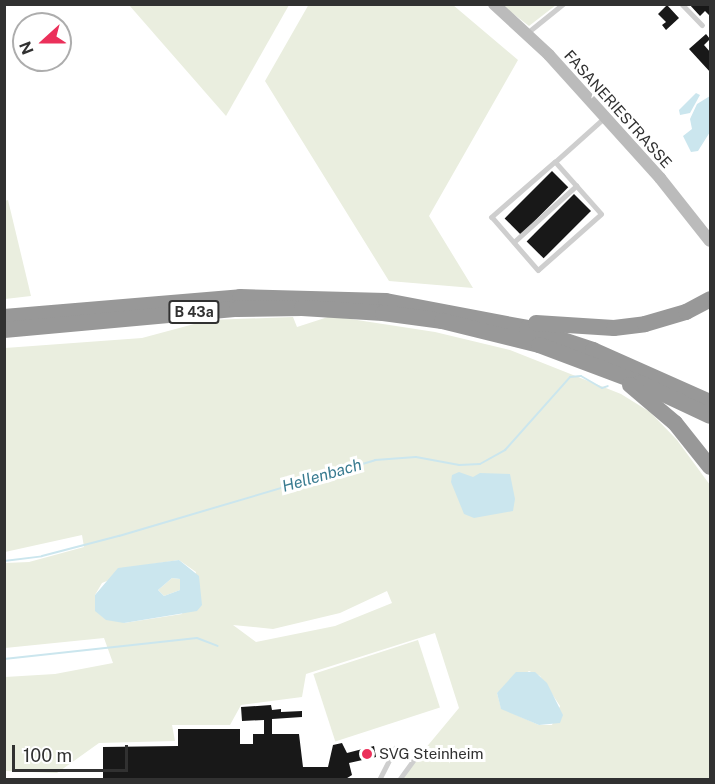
<!DOCTYPE html>
<style>
body{margin:0}
#map{position:relative;width:715px;height:784px;overflow:hidden;background:#fff;font-family:"Public Sans",sans-serif}
div>[style]{position:absolute}
[style*='--x']{left:calc(var(--x)*1px);top:calc(var(--y)*1px);width:calc(var(--w)*1px);rotate:calc(var(--a)*1deg)}
.green>*{inset:0;background:#eaeedf;transform-origin:0 0}
.water>*{inset:0;background:#cbe6ee}
.stream>*{height:2px;margin:-1px;padding:0 1px;transform-origin:1px;border-radius:1px;background:#cbe6ee}
.building>*{inset:0;background:#181818;transform-origin:0 0}
.lane>*{height:4.5px;margin:-2.25px;padding:0 2.25px;transform-origin:2.25px;border-radius:2.25px;background:#cecece}
.secondary>*{height:12px;margin:-6px;padding:0 6px;transform-origin:6px;border-radius:6px;background:#bbb}
.highway>*{height:16px;margin:-8px;padding:0 8px;transform-origin:8px;border-radius:8px;background:#989898}
.dots>*{width:16px;height:16px;translate:-50% -50%;box-sizing:border-box;border:3px solid #fff;border-radius:50%}
span{translate:-50% -50%;white-space:nowrap;text-align:center;line-height:1.15;-webkit-text-stroke:6px #fff;paint-order:stroke}
.shield-label span{padding:2px 4px;background:#fff;border:2px solid;border-radius:4px;-webkit-text-stroke-width:0}
.shield-label{font-size:14px;color:#313131;font-weight:700}
.street-label{font-size:15px;color:#313131}
.poi-label{font-size:15px;color:#313131}
.left{translate:0 -50%;text-align:left}
.water-label{font-size:16px;color:#397b90;font-style:italic}
.frame{position:absolute;inset:0;border:6px solid #313131;pointer-events:none}
.north{position:absolute;left:12px;top:12px;width:60px;height:60px;box-sizing:border-box;background:#fff;border:2px solid #adadad;border-radius:50%;rotate:249deg;font-size:16px;font-weight:700;line-height:24px;text-align:center;color:#313131}
.north::after{content:'';display:block;margin:auto;width:21px;height:27px;background:#eb305a;clip-path:polygon(50% 0,100% 100%,50% 72%,0 100%)}
.scale{position:absolute;left:12px;top:745px;width:116px;height:27px;box-sizing:border-box;border:3px solid #313131;border-top:0;padding-left:8px;font-size:18px;line-height:21px;white-space:nowrap;color:#313131;-webkit-text-stroke:4px #fff;paint-order:stroke}
</style>
<div id="map">
<div class="green">
<div style="clip-path:polygon(309px 4px,453px 5px,518px 60px,429px 216px,473px 288px,389px 281px,265px 81px)"></div>
<div style="clip-path:polygon(129px 5px,289px 5px,226px 116px)"></div>
<div style="clip-path:polygon(502px 5px,556px 5px,529px 26px)"></div>
<div style="clip-path:polygon(8px 200px,31px 296px,5px 299px,4px 201px)"></div>
<div style="clip-path:polygon(evenodd,331px 316px,435px 332px,510px 350px,621px 394px,650px 412px,677px 440px,710px 485px,710px 779px,400px 779px,459px 708px,435px 633px,306px 674px,302px 697px,241px 705px,230px 725px,172px 725px,175px 741px,99px 743px,57px 773px,5px 771px,5px 677px,55px 674px,113px 663px,104px 638px,5px 648px,5px 563px,29px 562px,84px 547px,82px 535px,5px 552px,5px 348px,142px 338px,209px 320px,293px 317px,297px 327px,331px 316px,179px 560px,196px 572px,182px 614px,124px 623px,95px 595px,102px 583px,146px 565px,179px 560px,331px 316px,387px 591px,392px 603px,335px 626px,256px 642px,233px 625px,273px 629px,340px 613px,387px 591px,331px 316px,529px 671px,540px 676px,560px 706px,552px 725px,539px 725px,501px 708px,497px 693px,529px 671px)"></div>
<div style="clip-path:polygon(172px 578px,180px 579px,180px 590px,164px 596px,158px 590px)"></div>
<div style="left:418px;top:640px;width:71px;height:110px;rotate:72deg"></div>
</div>
<div class="water">
<div style="clip-path:polygon(696px 93px,700px 95px,690px 113px,680px 115px,679px 110px)"></div>
<div style="clip-path:polygon(710px 96px,710px 132px,698px 151px,691px 152px,683px 136px,692px 129px,690px 119px,697px 104px)"></div>
<div style="clip-path:polygon(459px 472px,473px 477px,480px 473px,510px 474px,515px 499px,513px 511px,474px 518px,464px 514px,451px 482px,452px 475px)"></div>
<div style="clip-path:polygon(evenodd,179px 560px,199px 576px,202px 605px,197px 611px,124px 623px,106px 620px,95px 611px,95px 595px,118px 568px,179px 560px,172px 578px,180px 579px,180px 590px,164px 596px,158px 590px,172px 578px)"></div>
<div style="clip-path:polygon(516px 672px,535px 672px,547px 683px,563px 715px,560px 723px,539px 725px,501px 709px,497px 693px)"></div>
</div>
<div class="stream">
<div style="--x:4;--y:561;--w:38;--a:-7"></div>
<div style="--x:42;--y:556;--w:80;--a:-14.6"></div>
<div style="--x:119;--y:536;--w:267;--a:-16.5"></div>
<div style="--x:375;--y:460;--w:41;--a:-4.2"></div>
<div style="--x:416;--y:457;--w:44;--a:10.5"></div>
<div style="--x:459;--y:465;--w:21;--a:-3"></div>
<div style="--x:480;--y:464;--w:29;--a:-29"></div>
<div style="--x:505;--y:450;--w:98;--a:-48.3"></div>
<div style="--x:570;--y:377;--w:11;--a:-5"></div>
<div style="--x:581;--y:376;--w:24;--a:30"></div>
<div style="--x:602;--y:388;--w:6;--a:-18"></div>
<div style="--x:4;--y:659;--w:194;--a:-6.2"></div>
<div style="--x:197;--y:638;--w:22;--a:21"></div>
</div>
<div class="building">
<div style="clip-path:polygon(689px 4px,711px 4px,711px 17px,705px 11px,700px 16px)"></div>
<div style="clip-path:polygon(667px 5px,679px 18px,666px 30px,662px 25px,666px 22px,658px 14px)"></div>
<div style="clip-path:polygon(706px 34px,710px 39px,704px 45px,711px 53px,711px 73px,689px 49px)"></div>
<div style="left:552px;top:171px;width:23px;height:67px;rotate:45deg"></div>
<div style="left:574px;top:194px;width:24px;height:67px;rotate:45deg"></div>
<div style="clip-path:polygon(271px 705px,272px 710px,281px 709px,281px 712px,302px 711px,302px 717px,272px 719px,272px 734px,299px 734px,303px 767px,328px 767px,333px 745px,342px 743px,347px 753px,374px 746px,376px 757px,349px 763px,352px 775px,344px 780px,103px 780px,103px 747px,178px 746px,178px 729px,240px 729px,240px 744px,253px 744px,253px 734px,264px 734px,264px 720px,242px 721px,241px 707px)"></div>
</div>
<div class="lane">
<div style="--x:682;--y:4;--w:29;--a:46"></div>
<div style="--x:527;--y:33;--w:46;--a:-38.9"></div>
<div style="--x:555;--y:162;--w:84;--a:138.9"></div>
<div style="--x:492;--y:217;--w:70;--a:49"></div>
<div style="--x:538;--y:270;--w:84;--a:-41.6"></div>
<div style="--x:601;--y:214;--w:69;--a:-131.5"></div>
<div style="--x:555;--y:162;--w:64;--a:-41.9"></div>
<div style="--x:514;--y:242;--w:84;--a:-42.1"></div>
<div style="--x:379;--y:780;--w:36;--a:-63"></div>
<div style="--x:399;--y:780;--w:31;--a:-54"></div>
</div>
<div class="secondary">
<div style="--x:494;--y:4;--w:75;--a:42.8"></div>
<div style="--x:549;--y:55;--w:166;--a:47.9"></div>
<div style="--x:660;--y:178;--w:80;--a:51.6"></div>
</div>
<div class="highway">
<div style="--x:4;--y:317;--w:237;--a:-4.8"></div>
<div style="--x:240;--y:297;--w:146;--a:1.6"></div>
<div style="--x:386;--y:301;--w:144;--a:10.8"></div>
<div style="--x:527;--y:328;--w:70;--a:18.4"></div>
<div style="--x:593;--y:350;--w:128;--a:24"></div>
<div style="--x:536;--y:323;--w:78;--a:3.7"></div>
<div style="--x:614;--y:328;--w:31;--a:-7"></div>
<div style="--x:645;--y:324;--w:43;--a:-16.3"></div>
<div style="--x:686;--y:312;--w:27;--a:-28"></div>
<div style="--x:4;--y:330;--w:234;--a:-5.2"></div>
<div style="--x:237;--y:309;--w:65;--a:-0.9"></div>
<div style="--x:302;--y:308;--w:81;--a:3.5"></div>
<div style="--x:383;--y:313;--w:60;--a:7.7"></div>
<div style="--x:442;--y:321;--w:100;--a:13.9"></div>
<div style="--x:539;--y:345;--w:108;--a:20.6"></div>
<div style="--x:640;--y:383;--w:77;--a:25.2"></div>
<div style="--x:630;--y:385;--w:59;--a:40.2"></div>
<div style="--x:675;--y:423;--w:56;--a:51.5"></div>
</div>
<div class="dots">
<div style="left:367px;top:754px;background:#eb305a"></div>
</div>
<div class="shield-label">
<span style="left:194px;top:312px">B 43a</span>
</div>
<div class="street-label">
<span style="left:618px;top:109px;rotate:48deg">FASANERIESTRASSE</span>
</div>
<div class="poi-label">
<span class="left" style="left:379px;top:754px">SVG Steinheim</span>
</div>
<div class="water-label">
<span style="left:322px;top:476px;rotate:-16deg">Hellenbach</span>
</div>
<div class="frame"></div>
<div class="north">N</div>
<div class="scale">100 m</div>
</div>
